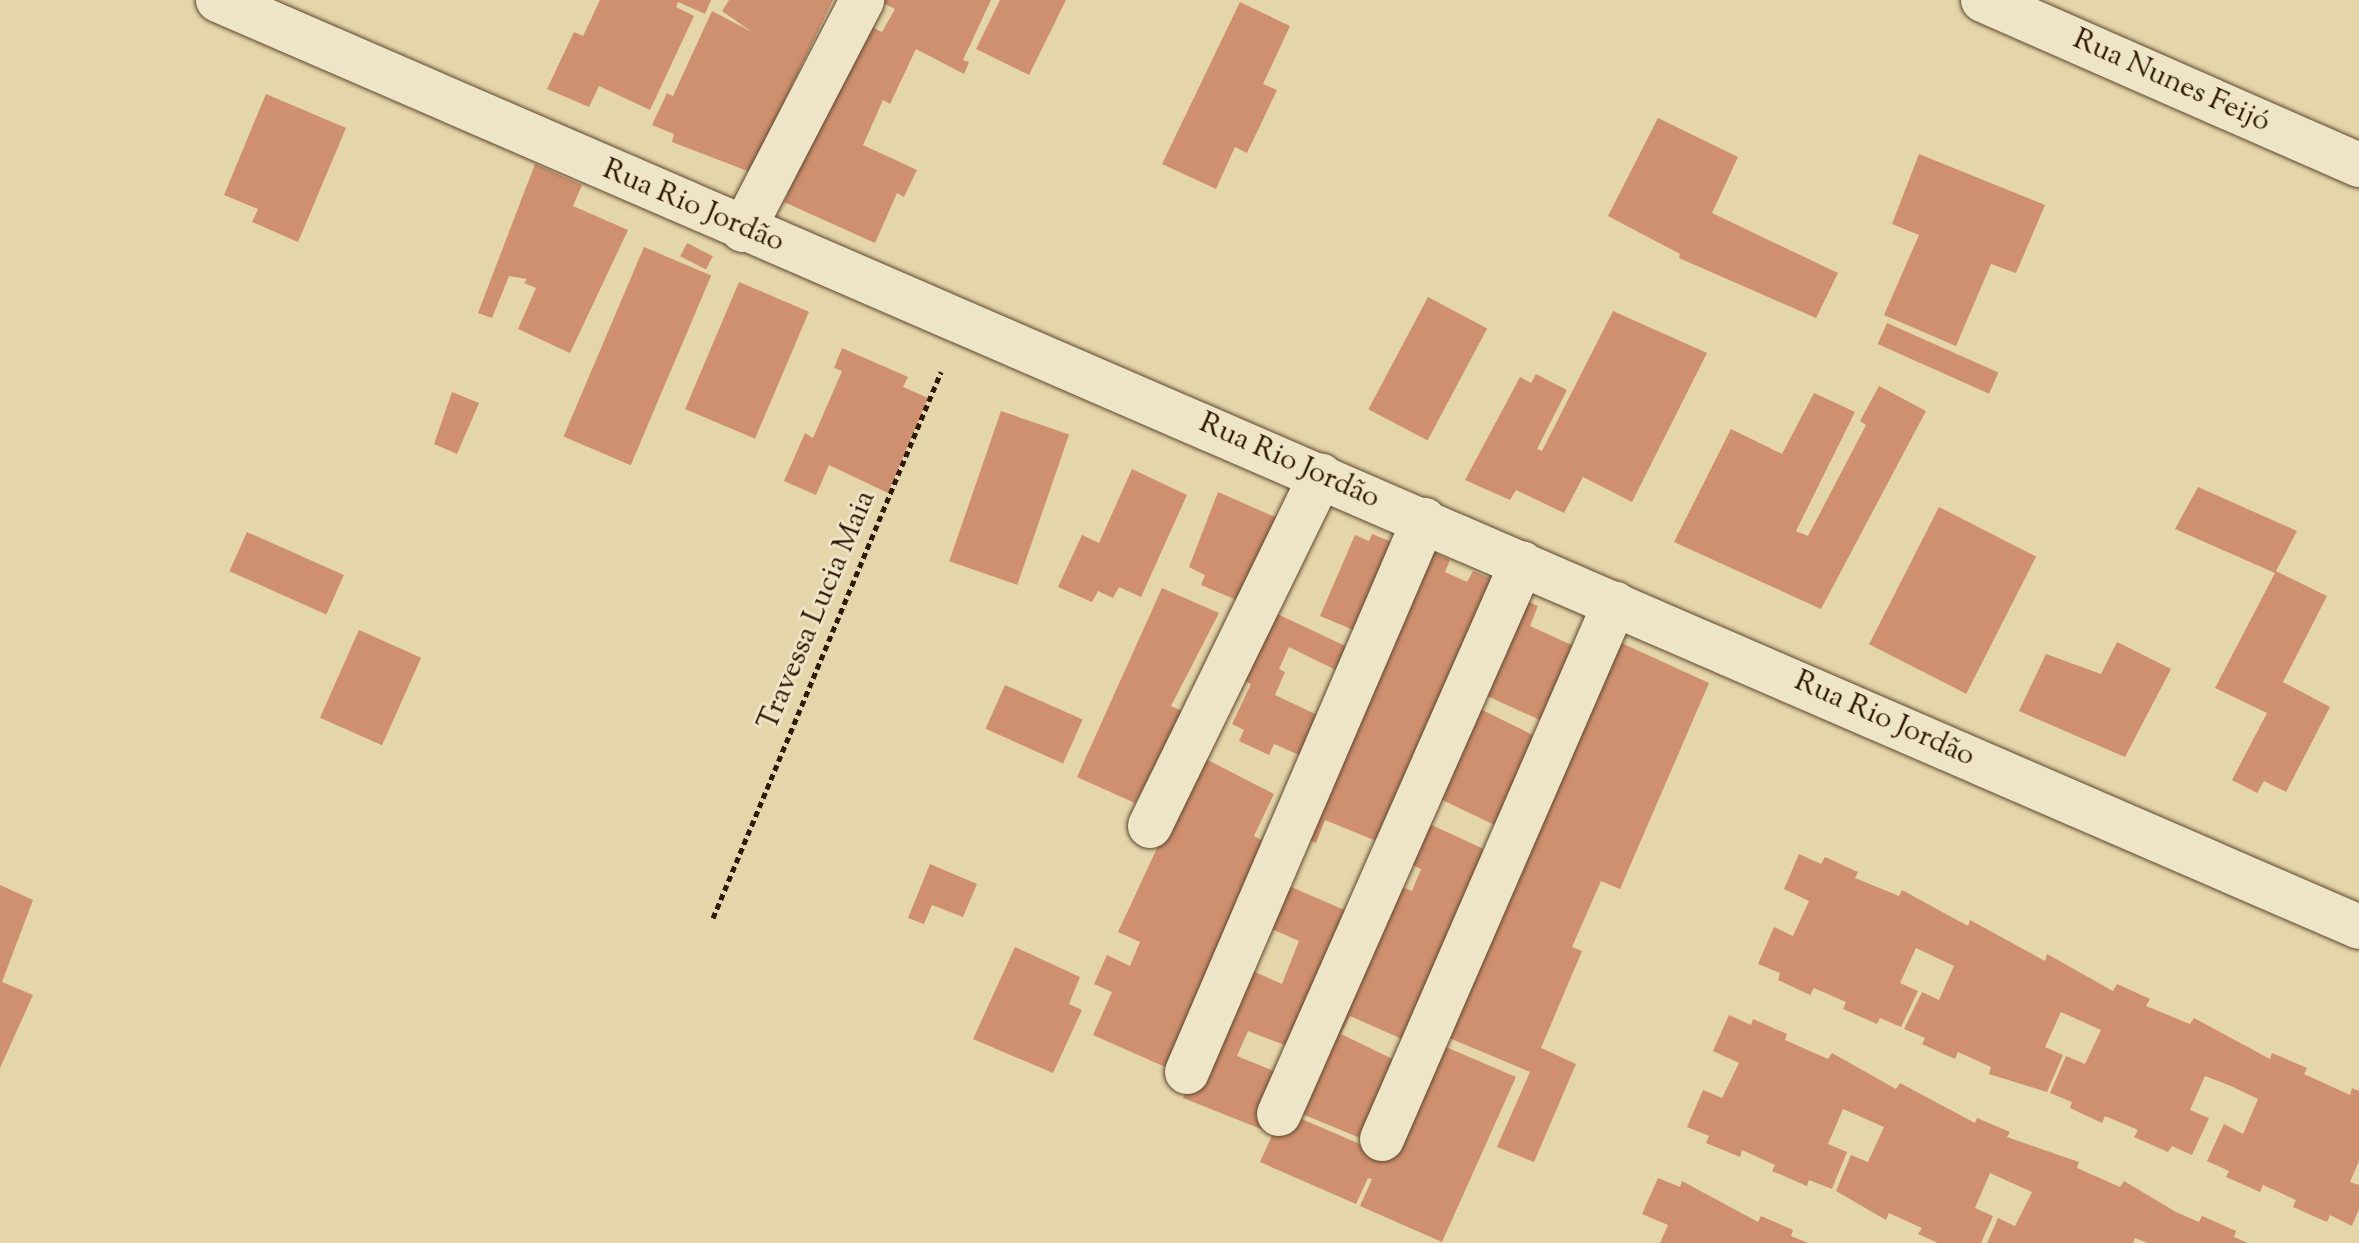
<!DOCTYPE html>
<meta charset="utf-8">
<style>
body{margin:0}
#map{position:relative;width:2359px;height:1243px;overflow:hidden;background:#e5d5aa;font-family:"Sorts Mill Goudy",serif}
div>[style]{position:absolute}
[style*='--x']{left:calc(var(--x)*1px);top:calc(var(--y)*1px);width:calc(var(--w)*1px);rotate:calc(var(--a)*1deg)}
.building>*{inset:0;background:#cf906f;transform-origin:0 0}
.path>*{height:5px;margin-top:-2.5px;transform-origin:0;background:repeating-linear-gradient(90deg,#2f1903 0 6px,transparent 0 10px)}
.roads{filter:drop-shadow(0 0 2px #5c482d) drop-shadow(0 0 2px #5c482d)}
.minor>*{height:44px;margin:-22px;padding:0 22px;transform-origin:22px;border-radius:22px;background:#eee4c8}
span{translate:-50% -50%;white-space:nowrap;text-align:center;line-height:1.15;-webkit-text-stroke:6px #eee4c8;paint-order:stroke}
.street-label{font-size:30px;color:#2f1903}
</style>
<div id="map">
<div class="building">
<div style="clip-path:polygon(600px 0,711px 0,705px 14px,678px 2px,676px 7px,694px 16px,650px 110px,599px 86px,589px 107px,547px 89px,574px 32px,583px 36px)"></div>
<div style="clip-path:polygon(729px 0,833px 0,750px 172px,672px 142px,674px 134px,652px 125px,667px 93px,673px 96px,712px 11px,752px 32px,722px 11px)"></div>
<div style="clip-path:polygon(878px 0,991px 0,963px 60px,969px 62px,964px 74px,916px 49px,890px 104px,883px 100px,863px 145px,917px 170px,904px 197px,897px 193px,875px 243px,784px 202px,868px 25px,882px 32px,895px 9px)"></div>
<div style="clip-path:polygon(1000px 0,1066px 0,1029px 75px,976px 49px)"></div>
<div style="clip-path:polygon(1240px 2px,1290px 26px,1263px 84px,1277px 90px,1247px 153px,1235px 147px,1216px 189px,1162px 164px)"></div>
<div style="clip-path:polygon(266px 94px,346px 128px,298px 242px,252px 222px,258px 209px,224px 195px)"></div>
<div style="clip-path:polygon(1658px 118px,1738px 157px,1712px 213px,1838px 273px,1816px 318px,1679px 258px,1680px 254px,1608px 216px)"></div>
<div style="clip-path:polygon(1919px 154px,2045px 205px,2016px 273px,1991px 264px,1956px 346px,1884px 315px,1919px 235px,1892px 224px)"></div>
<div style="clip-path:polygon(535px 164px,582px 185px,573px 206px,628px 230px,570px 353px,518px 329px,536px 288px,524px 283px,527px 279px,509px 276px,492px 318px,478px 313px)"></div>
<div style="left:687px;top:243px;width:29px;height:15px;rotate:27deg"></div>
<div style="left:644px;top:247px;width:73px;height:206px;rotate:23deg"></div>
<div style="left:739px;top:282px;width:76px;height:138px;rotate:23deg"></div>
<div style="left:1428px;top:297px;width:67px;height:127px;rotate:28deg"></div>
<div style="clip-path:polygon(1613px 311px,1707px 353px,1632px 502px,1583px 477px,1564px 513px,1516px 490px,1510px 500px,1465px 480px,1520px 377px,1531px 383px,1536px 374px,1567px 390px,1537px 449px,1542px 451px)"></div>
<div style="left:1887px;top:323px;width:122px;height:23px;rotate:24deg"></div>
<div style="clip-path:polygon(842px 348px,908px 377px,903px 387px,928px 398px,888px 493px,829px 465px,816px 495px,784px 481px,805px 433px,813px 438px,842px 371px,834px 368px)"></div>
<div style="clip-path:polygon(1879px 386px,1926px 411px,1821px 609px,1674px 542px,1731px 429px,1782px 454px,1814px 393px,1855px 412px,1796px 531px,1808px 536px,1866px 425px,1860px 421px)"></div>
<div style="clip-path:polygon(452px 392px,479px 403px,457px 454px,434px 444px)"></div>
<div style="left:1001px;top:411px;width:72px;height:159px;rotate:19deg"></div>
<div style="clip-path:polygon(1132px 469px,1187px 495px,1141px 597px,1119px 587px,1113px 598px,1098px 591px,1092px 602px,1058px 587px,1082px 535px,1099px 543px)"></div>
<div style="clip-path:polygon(2198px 487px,2297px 531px,2276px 571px,2327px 596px,2283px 682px,2330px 707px,2286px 792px,2264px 781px,2257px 793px,2232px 780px,2267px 713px,2215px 688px,2275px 573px,2175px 529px)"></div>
<div style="clip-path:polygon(1218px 492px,1282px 520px,1246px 604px,1201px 585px,1205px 575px,1189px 567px)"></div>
<div style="left:1939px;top:507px;width:109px;height:154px;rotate:27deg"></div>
<div style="left:247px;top:532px;width:106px;height:43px;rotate:24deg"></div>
<div style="clip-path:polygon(1372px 534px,1401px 546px,1363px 634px,1320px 616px,1355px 535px,1369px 541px)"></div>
<div style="clip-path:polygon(1421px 547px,1450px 560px,1445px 572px,1467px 582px,1473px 571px,1503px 584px,1391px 847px,1325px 820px,1316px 843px,1294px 834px)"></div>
<div style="clip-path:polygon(1162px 588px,1219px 613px,1171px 706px,1184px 712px,1135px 803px,1077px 777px)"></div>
<div style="clip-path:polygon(1516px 596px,1538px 606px,1530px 626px,1587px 652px,1551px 725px,1474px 690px)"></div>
<div style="clip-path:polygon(1269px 610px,1356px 651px,1346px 675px,1289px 647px,1279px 669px,1285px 672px,1275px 695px,1328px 720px,1311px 760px,1274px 744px,1269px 755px,1239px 741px,1244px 730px,1232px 724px,1251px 684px,1237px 677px)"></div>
<div style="left:359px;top:630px;width:68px;height:96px;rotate:24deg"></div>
<div style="clip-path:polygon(1604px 635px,1709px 683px,1620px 889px,1601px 881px,1572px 947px,1582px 951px,1541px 1048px,1576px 1064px,1534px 1162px,1497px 1147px,1530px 1072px,1435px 1032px)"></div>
<div style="clip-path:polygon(2117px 642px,2171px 669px,2125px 757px,2019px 711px,2046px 654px,2101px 674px)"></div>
<div style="left:1005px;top:685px;width:85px;height:48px;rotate:24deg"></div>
<div style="clip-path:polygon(1468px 703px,1543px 740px,1501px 828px,1436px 797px)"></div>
<div style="clip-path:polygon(1200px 756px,1274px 794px,1254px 836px,1266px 843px,1181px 1074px,1093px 1035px,1112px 992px,1094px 984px,1107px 955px,1130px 966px,1140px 942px,1118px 932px)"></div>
<div style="clip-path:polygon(1423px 821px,1499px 856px,1411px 1043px,1350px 1016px,1341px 1034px,1407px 1066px,1372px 1143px,1300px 1113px,1297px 1117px,1383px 1154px,1432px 1041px,1516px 1077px,1442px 1242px,1360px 1206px,1372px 1179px,1368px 1178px,1356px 1204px,1260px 1162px,1387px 881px,1412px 891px,1421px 869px,1405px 861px)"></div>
<div style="clip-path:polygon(1799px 854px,1821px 864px,1825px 857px,1858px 872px,1855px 878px,1899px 896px,1902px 890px,1968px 926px,1970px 920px,2045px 961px,2047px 954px,2113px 991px,2117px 984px,2150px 999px,2146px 1006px,2190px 1024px,2194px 1018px,2270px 1059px,2272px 1053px,2307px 1068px,2304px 1074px,2350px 1095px,2352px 1088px,2359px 1091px,2359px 1161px,2350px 1182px,2359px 1185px,2359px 1209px,2352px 1226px,2330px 1215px,2327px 1222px,2293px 1207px,2296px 1200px,2263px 1185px,2260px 1192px,2226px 1177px,2229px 1171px,2207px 1161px,2224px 1124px,2243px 1134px,2258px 1099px,2231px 1086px,2205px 1076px,2190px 1110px,2209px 1118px,2192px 1155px,2172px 1146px,2168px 1152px,2134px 1137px,2138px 1130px,2105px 1116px,2102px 1123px,2070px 1108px,2072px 1102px,2050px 1093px,2066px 1056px,2085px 1064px,2101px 1030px,2061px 1012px,2045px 1047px,2063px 1055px,2047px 1092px,1989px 1074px,1991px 1067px,1958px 1052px,1955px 1059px,1922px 1044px,1925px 1038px,1904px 1029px,1922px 992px,1939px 1000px,1954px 966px,1916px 948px,1900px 983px,1918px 991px,1901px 1027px,1880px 1018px,1877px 1024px,1843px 1009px,1846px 1002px,1814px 988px,1810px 995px,1778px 980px,1780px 973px,1758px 964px,1774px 927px,1793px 936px,1809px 901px,1784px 889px)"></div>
<div style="clip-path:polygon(930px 864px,977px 884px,963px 917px,932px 905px,924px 924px,908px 918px)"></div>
<div style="clip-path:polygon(1282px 883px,1349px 912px,1290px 1047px,1248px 1031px,1237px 1056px,1289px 1077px,1266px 1131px,1183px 1098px,1239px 965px,1282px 984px,1299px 941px,1265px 926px)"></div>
<div style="clip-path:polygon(0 885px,33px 900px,2px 982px,33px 995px,0 1068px)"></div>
<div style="clip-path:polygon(1015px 947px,1080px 977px,1069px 1004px,1082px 1010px,1053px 1073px,973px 1039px)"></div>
<div style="clip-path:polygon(1729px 1015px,1751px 1025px,1753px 1019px,1787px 1034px,1785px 1040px,1828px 1059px,1832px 1053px,1896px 1089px,1900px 1083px,1975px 1123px,1977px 1118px,2010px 1132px,2007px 1137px,2079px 1162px,2077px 1168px,2120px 1187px,2124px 1181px,2176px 1212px,2199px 1222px,2202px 1216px,2236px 1231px,2234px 1237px,2248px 1243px,2148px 1243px,2135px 1238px,2133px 1243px,1987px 1243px,1998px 1218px,2015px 1226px,2032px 1192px,1990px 1173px,1975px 1208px,1993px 1216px,1981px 1243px,1938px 1243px,1918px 1234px,1922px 1228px,1889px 1213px,1886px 1220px,1836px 1191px,1851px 1155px,1868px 1162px,1884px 1127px,1843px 1109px,1828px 1144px,1847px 1152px,1832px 1189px,1809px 1180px,1807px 1186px,1772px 1171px,1775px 1165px,1742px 1150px,1740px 1157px,1706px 1143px,1709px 1136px,1687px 1127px,1703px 1090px,1722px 1098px,1739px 1063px,1713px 1051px)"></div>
<div style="clip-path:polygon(1658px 1178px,1680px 1187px,1682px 1181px,1758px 1222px,1761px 1216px,1793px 1230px,1791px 1236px,1808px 1243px,1660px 1243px,1668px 1225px,1642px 1214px)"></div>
</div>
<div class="path">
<div style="--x:713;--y:918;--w:592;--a:-67.34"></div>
</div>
<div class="roads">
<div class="minor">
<div style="--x:218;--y:0;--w:2333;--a:23.41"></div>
<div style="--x:1983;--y:0;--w:411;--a:23.7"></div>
<div style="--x:743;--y:230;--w:259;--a:-62.6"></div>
<div style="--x:1150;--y:826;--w:390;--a:-64"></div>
<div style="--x:1187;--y:1072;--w:601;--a:-66.76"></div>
<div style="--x:1279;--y:1114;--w:602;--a:-66.2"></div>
<div style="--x:1382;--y:1139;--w:584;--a:-66.51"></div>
</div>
</div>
<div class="street-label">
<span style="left:2171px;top:82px;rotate:24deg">Rua Nunes Feijó</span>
<span style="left:693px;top:207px;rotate:23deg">Rua Rio Jordão</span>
<span style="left:1289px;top:462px;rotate:24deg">Rua Rio Jordão</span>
<span style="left:818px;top:611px;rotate:-67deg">Travessa Lucia Maia</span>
<span style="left:1884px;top:720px;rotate:24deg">Rua Rio Jordão</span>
</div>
</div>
